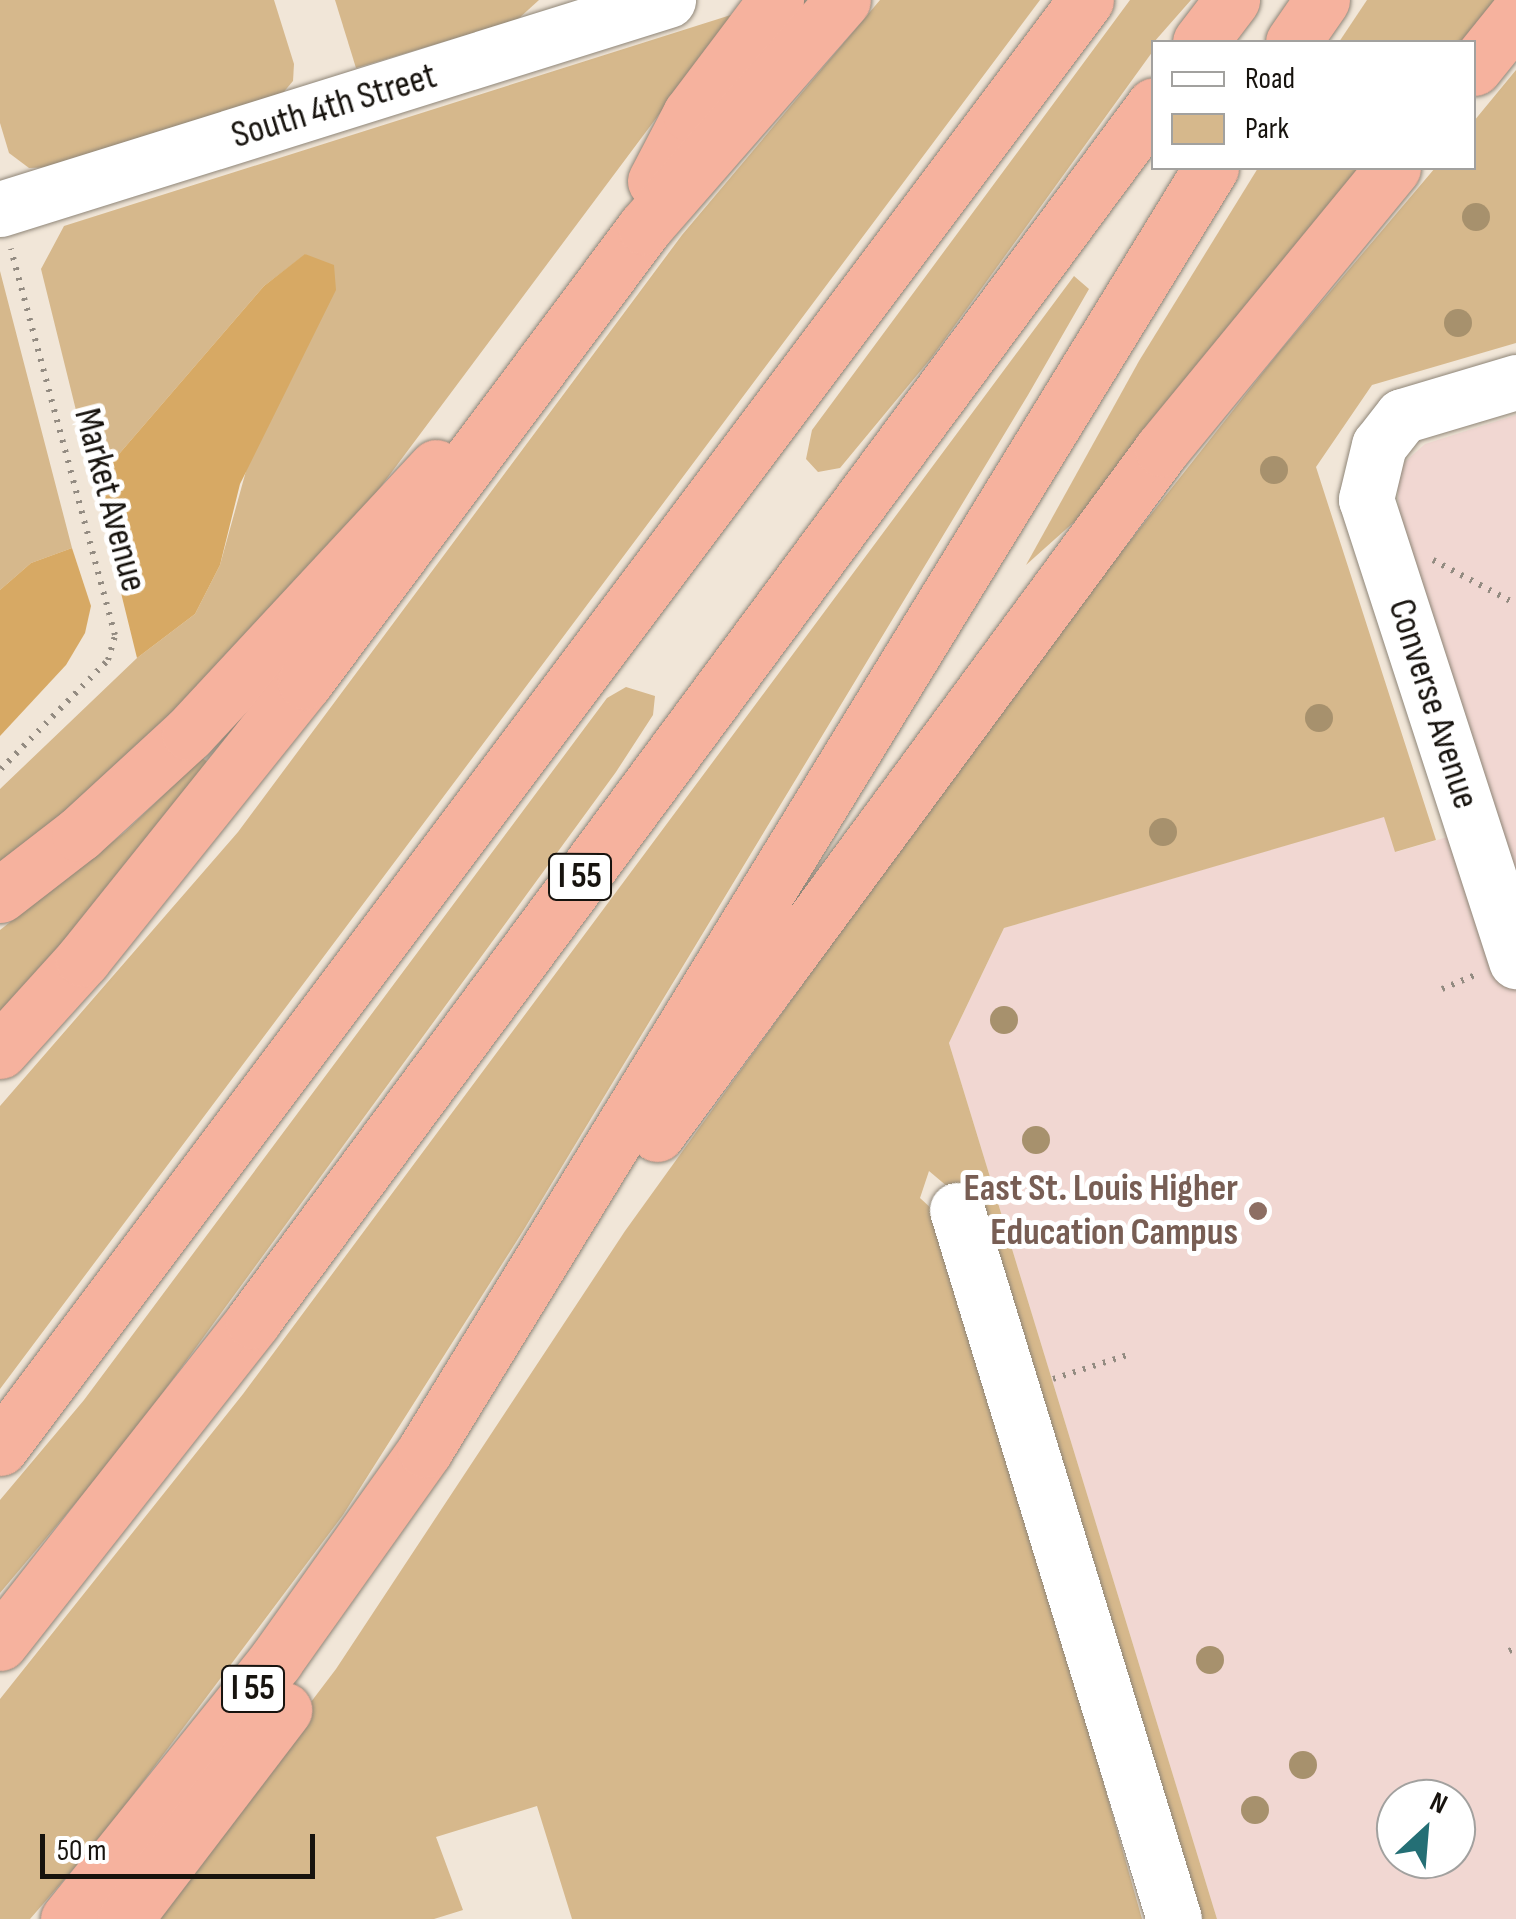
<!DOCTYPE html>
<style>
body{margin:0}
#map{position:relative;width:1516px;height:1919px;overflow:hidden;background:#f1e6d8;font-family:"Sofia Sans Condensed",sans-serif}
div>[style]{position:absolute}
[style*='--x']{left:calc(var(--x)*1px);top:calc(var(--y)*1px);width:calc(var(--w)*1px);rotate:calc(var(--a)*1deg)}
.education>*{inset:0;background:#f1d7d2}
.green>*{inset:0;background:#d6b88c}
.forest>*{inset:0;background:#d7a964}
.path>*{height:6px;margin-top:-3px;transform-origin:0;background:repeating-linear-gradient(90deg,#938b81 0 2.5px,transparent 0 10.5px)}
.roads{filter:drop-shadow(0 0 2px #8e8577) drop-shadow(0 0 2px #8e8577)}
.minor>*{height:55px;margin:-27.5px;padding:0 27.5px;transform-origin:27.5px;border-radius:27.5px;background:#fff}
.highway>*{height:55px;margin:-27.5px;padding:0 27.5px;transform-origin:27.5px;border-radius:27.5px;background:#f6b29e}
.trees>*{width:28px;height:28px;margin:-14px;border-radius:50%;background:#a7916d}
.dots>*{width:28px;height:28px;translate:-50% -50%;box-sizing:border-box;border:5px solid #fff;border-radius:50%}
span{translate:-50% -50%;white-space:nowrap;text-align:center;line-height:1.15;-webkit-text-stroke:10px #fff;paint-order:stroke}
.shield-label span{padding:2px 8px;background:#fff;border:2px solid;border-radius:8px;-webkit-text-stroke-width:0}
.shield-label{font-size:35px;color:#17130e;font-weight:700}
.street-label{font-size:38px;color:#17130e}
.education-label{font-size:38px;color:#785e54;font-weight:700}
.right{translate:-100% -50%;text-align:right}
.legend{position:absolute;left:1151px;top:40px;width:325px;height:130px;box-sizing:border-box;background:#fff;border:2px solid #a2a19f;margin:0;padding:12px 18px;list-style:none;font-size:30px;color:#17130e}
.legend li{display:flex;align-items:center;gap:20px;height:50px}
.legend b{width:50px;border:2px solid #a2a19f}
.north{position:absolute;left:1376px;top:1779px;width:100px;height:100px;box-sizing:border-box;background:#fff;border:2px solid #a2a19f;border-radius:50%;rotate:26deg;font-size:28px;font-weight:700;line-height:40px;text-align:center;color:#17130e}
.north::after{content:'';display:block;margin:auto;width:35px;height:45px;background:#246f75;clip-path:polygon(50% 0,100% 100%,50% 72%,0 100%)}
.scale{position:absolute;left:40px;top:1834px;width:275px;height:45px;box-sizing:border-box;border:5px solid #17130e;border-top:0;padding-left:12px;font-size:30px;line-height:35px;white-space:nowrap;color:#17130e;-webkit-text-stroke:8px #fff;paint-order:stroke}
</style>
<div id="map">
<div class="education">
<div style="clip-path:polygon(evenodd,1516px 415px,1516px 1919px,1217px 1919px,949px 1043px,1004px 928px,1385px 816px,1396px 852px,1496px 823px,1399px 516px,1397px 469px,1425px 444px,1516px 415px,1396px 1799px,1456px 1799px,1456px 1859px,1396px 1859px,1396px 1799px)"></div>
</div>
<div class="green">
<div style="clip-path:polygon(0 0,274px 0,294px 64px,293px 81px,282px 94px,58px 167px,29px 168px,9px 153px,0 123px)"></div>
<div style="clip-path:polygon(335px 0,539px 0,517px 20px,356px 68px)"></div>
<div style="clip-path:polygon(880px 0,1040px 0,0 1389px,0 1106px,238px 832px,682px 235px)"></div>
<div style="clip-path:polygon(1130px 0,1191px 0,1154px 42px,1153px 51px,932px 357px,840px 468px,818px 472px,806px 459px,812px 430px)"></div>
<div style="clip-path:polygon(1367px 0,1504px 0,1469px 42px,1339px 42px)"></div>
<div style="clip-path:polygon(734px 14px,344px 536px,253px 637px,0 871px,0 789px,137px 658px,195px 614px,220px 565px,306px 254px,264px 286px,94px 483px,41px 269px,64px 226px)"></div>
<div style="clip-path:polygon(1516px 70px,1516px 343px,1372px 385px,1316px 467px,1436px 840px,1395px 852px,1384px 817px,1004px 928px,949px 1043px,1217px 1919px,1189px 1919px,961px 1198px,929px 1171px,920px 1198px,945px 1221px,1142px 1919px,572px 1919px,537px 1806px,436px 1837px,463px 1910px,434px 1919px,146px 1919px,336px 1669px,625px 1231px,1039px 656px,1280px 351px,1435px 168px,1474px 168px,1474px 121px)"></div>
<div style="clip-path:polygon(1258px 168px,1367px 168px,1083px 514px,1026px 565px,1139px 361px)"></div>
<div style="clip-path:polygon(0 271px,72px 548px,31px 563px,0 590px)"></div>
<div style="clip-path:polygon(1074px 276px,1089px 289px,1028px 395px,523px 1231px,343px 1515px,103px 1835px,30px 1919px,0 1919px,0 1699px,243px 1394px)"></div>
<div style="clip-path:polygon(626px 687px,655px 696px,653px 715px,616px 772px,127px 1442px,0 1593px,0 1500px,84px 1400px,607px 698px)"></div>
<div style="clip-path:polygon(202px 758px,211px 764px,0 1022px,0 930px,125px 832px)"></div>
</div>
<div class="forest">
<div style="clip-path:polygon(305px 254px,334px 265px,336px 290px,240px 484px,220px 565px,195px 614px,137px 658px,94px 483px,264px 286px)"></div>
<div style="clip-path:polygon(72px 548px,91px 606px,85px 633px,66px 665px,0 736px,0 590px,31px 563px)"></div>
</div>
<div class="path">
<div style="--x:1433;--y:560;--w:94;--a:27.9"></div>
<div style="--x:1;--y:769;--w:153;--a:-45.5"></div>
<div style="--x:108;--y:660;--w:26;--a:-74"></div>
<div style="--x:115;--y:635;--w:400;--a:-105.1"></div>
<div style="--x:1442;--y:989;--w:38;--a:-23"></div>
<div style="--x:1053;--y:1379;--w:82;--a:-17.8"></div>
<div style="--x:1509;--y:1651;--w:8;--a:-23"></div>
</div>
<div class="roads">
<div class="minor">
<div style="--x:0;--y:209;--w:700;--a:-17.37"></div>
<div style="--x:1516;--y:382;--w:119;--a:163.4"></div>
<div style="--x:1402;--y:416;--w:37;--a:128"></div>
<div style="--x:1379;--y:445;--w:56;--a:103.5"></div>
<div style="--x:1366;--y:499;--w:486;--a:72"></div>
<div style="--x:957;--y:1210;--w:741;--a:72.98"></div>
</div>
<div class="highway">
<div style="--x:1200;--y:42;--w:53;--a:-52.7"></div>
<div style="--x:1293;--y:42;--w:51;--a:-55.4"></div>
<div style="--x:1474;--y:68;--w:67;--a:-51.1"></div>
<div style="--x:655;--y:181;--w:76;--a:-62.4"></div>
<div style="--x:690;--y:114;--w:143;--a:-53"></div>
<div style="--x:0;--y:895;--w:100;--a:-37.7"></div>
<div style="--x:79;--y:834;--w:149;--a:-42.6"></div>
<div style="--x:189;--y:733;--w:363;--a:-47.1"></div>
<div style="--x:0;--y:1051;--w:124;--a:-47.9"></div>
<div style="--x:83;--y:959;--w:355;--a:-51.3"></div>
<div style="--x:305;--y:682;--w:568;--a:-53.23"></div>
<div style="--x:645;--y:227;--w:301;--a:-48.9"></div>
<div style="--x:657;--y:1134;--w:851;--a:-53.6"></div>
<div style="--x:1162;--y:449;--w:364;--a:-50.6"></div>
<div style="--x:0;--y:1448;--w:1810;--a:-53.13"></div>
<div style="--x:0;--y:1643;--w:410;--a:-51.8"></div>
<div style="--x:253;--y:1321;--w:1513;--a:-53.46"></div>
<div style="--x:68;--y:1919;--w:332;--a:-51.2"></div>
<div style="--x:276;--y:1660;--w:257;--a:-54.6"></div>
<div style="--x:425;--y:1450;--w:1504;--a:-58.49"></div>
<div style="--x:125;--y:1919;--w:263;--a:-52.7"></div>
</div>
</div>
<div class="trees">
<div style="left:1476px;top:217px"></div>
<div style="left:1458px;top:323px"></div>
<div style="left:1274px;top:470px"></div>
<div style="left:1319px;top:718px"></div>
<div style="left:1163px;top:832px"></div>
<div style="left:1004px;top:1020px"></div>
<div style="left:1036px;top:1140px"></div>
<div style="left:1210px;top:1660px"></div>
<div style="left:1303px;top:1765px"></div>
<div style="left:1255px;top:1810px"></div>
</div>
<div class="dots">
<div style="left:1258px;top:1211px;background:#8d6e63"></div>
</div>
<div class="shield-label">
<span style="left:580px;top:877px">I 55</span>
<span style="left:253px;top:1689px">I 55</span>
</div>
<div class="street-label">
<span style="left:334px;top:106px;rotate:-17deg">South 4th Street</span>
<span style="left:110px;top:500px;rotate:75deg">Market Avenue</span>
<span style="left:1433px;top:704px;rotate:72deg">Converse Avenue</span>
</div>
<div class="education-label">
<span class="right" style="left:1238px;top:1211px">East St. Louis Higher<br>Education Campus</span>
</div>
<ul class="legend">
<li><b style="height:12px;background:#fff"></b>Road</li>
<li><b style="height:28px;background:#d6b88c"></b>Park</li>
</ul>
<div class="north">N</div>
<div class="scale">50 m</div>
</div>
